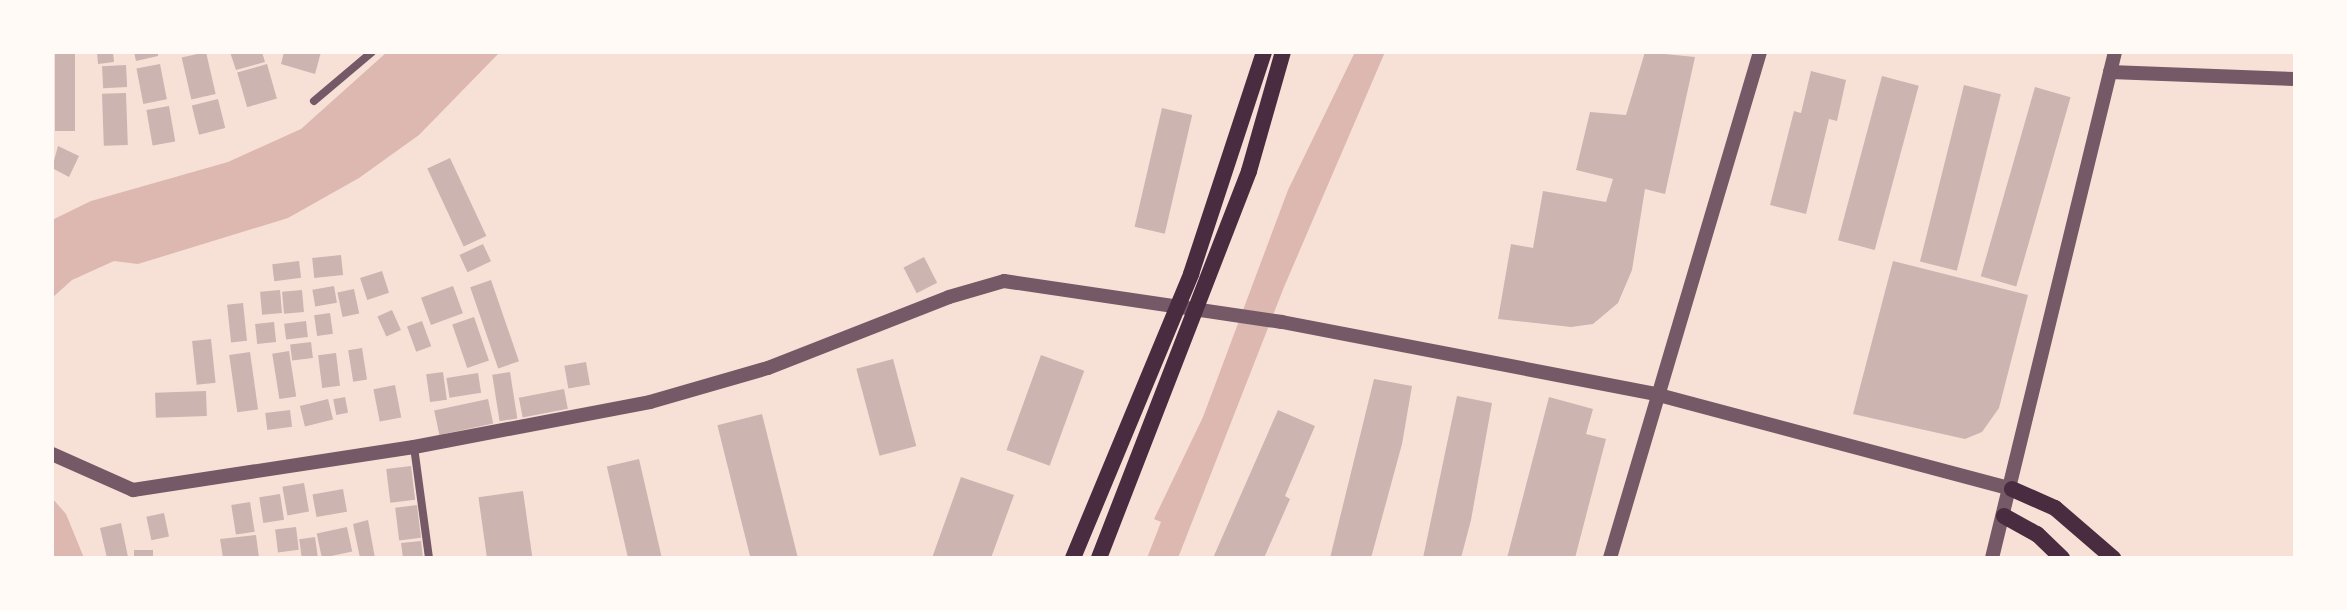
<!DOCTYPE html>
<style>
body{margin:0}
#map{position:relative;width:2347px;height:610px;overflow:hidden;background:#f7e1d7;font-family:Figtree,sans-serif}
div>[style]{position:absolute}
[style*='--x']{left:calc(var(--x)*1px);top:calc(var(--y)*1px);width:calc(var(--w)*1px);rotate:calc(var(--a)*1deg)}
.water>*{inset:0;background:#dcb8b0}
.building>*{inset:0;background:#ccb4b1;transform-origin:0 0}
.minor>*{height:8px;margin:-4px;padding:0 4px;transform-origin:4px;border-radius:4px;background:#755966}
.tertiary>*{height:14px;margin:-7px;padding:0 7px;transform-origin:7px;border-radius:7px;background:#755966}
.secondary>*{height:16px;margin:-8px;padding:0 8px;transform-origin:8px;border-radius:8px;background:#4a2c40}
span{translate:-50% -50%;white-space:nowrap;text-align:center;line-height:1.15;-webkit-text-stroke:6px #fffaf5;paint-order:stroke}
.frame{position:absolute;inset:0;border:54px solid #fffaf5;pointer-events:none}
</style>
<div id="map">
<div class="water">
<div style="clip-path:polygon(387px 52px,500px 52px,419px 135px,359px 178px,288px 218px,138px 264px,114px 261px,72px 280px,52px 298px,52px 220px,91px 201px,228px 162px,301px 129px)"></div>
<div style="clip-path:polygon(1355px 52px,1385px 52px,1284px 287px,1178px 558px,1147px 558px,1161px 522px,1154px 519px,1203px 417px,1288px 190px)"></div>
<div style="clip-path:polygon(52px 498px,66px 514px,84px 558px,52px 558px)"></div>
</div>
<div class="building">
<div style="left:55px;top:52px;width:20px;height:79px"></div>
<div style="clip-path:polygon(97px 52px,113px 52px,114px 62px,98px 64px)"></div>
<div style="clip-path:polygon(134px 52px,158px 52px,158px 56px,136px 61px)"></div>
<div style="left:206px;top:52px;width:43px;height:25px;rotate:77deg"></div>
<div style="clip-path:polygon(230px 52px,262px 52px,265px 62px,236px 70px)"></div>
<div style="clip-path:polygon(284px 52px,321px 52px,315px 74px,281px 64px)"></div>
<div style="clip-path:polygon(1645px 52px,1695px 57px,1665px 194px,1645px 189px,1632px 270px,1618px 303px,1593px 324px,1571px 327px,1498px 319px,1511px 244px,1533px 248px,1543px 191px,1606px 202px,1613px 179px,1576px 170px,1590px 112px,1626px 115px)"></div>
<div style="left:160px;top:64px;width:36px;height:24px;rotate:79deg"></div>
<div style="left:267px;top:64px;width:36px;height:31px;rotate:74deg"></div>
<div style="left:126px;top:65px;width:22px;height:24px;rotate:87deg"></div>
<div style="clip-path:polygon(1811px 71px,1846px 80px,1837px 121px,1829px 119px,1806px 214px,1770px 205px,1794px 111px,1801px 113px)"></div>
<div style="left:1882px;top:76px;width:38px;height:170px;rotate:15deg"></div>
<div style="left:1964px;top:85px;width:38px;height:182px;rotate:14deg"></div>
<div style="left:2035px;top:87px;width:37px;height:197px;rotate:16deg"></div>
<div style="left:126px;top:93px;width:52px;height:24px;rotate:88deg"></div>
<div style="left:218px;top:99px;width:30px;height:27px;rotate:76deg"></div>
<div style="left:169px;top:106px;width:36px;height:23px;rotate:80deg"></div>
<div style="left:1162px;top:108px;width:31px;height:122px;rotate:13deg"></div>
<div style="clip-path:polygon(58px 146px,79px 156px,69px 177px,52px 168px)"></div>
<div style="left:450px;top:158px;width:86px;height:25px;rotate:65deg"></div>
<div style="left:483px;top:244px;width:19px;height:26px;rotate:65deg"></div>
<div style="left:341px;top:255px;width:20px;height:29px;rotate:84deg"></div>
<div style="left:924px;top:257px;width:29px;height:23px;rotate:63deg"></div>
<div style="left:299px;top:261px;width:17px;height:27px;rotate:83deg"></div>
<div style="clip-path:polygon(1893px 261px,2028px 295px,1999px 408px,1982px 432px,1965px 439px,1853px 414px)"></div>
<div style="left:382px;top:271px;width:23px;height:23px;rotate:72deg"></div>
<div style="left:491px;top:280px;width:86px;height:22px;rotate:71deg"></div>
<div style="left:334px;top:286px;width:17px;height:22px;rotate:80deg"></div>
<div style="left:453px;top:286px;width:29px;height:34px;rotate:70deg"></div>
<div style="left:354px;top:289px;width:25px;height:17px;rotate:78deg"></div>
<div style="left:280px;top:290px;width:23px;height:20px;rotate:85deg"></div>
<div style="left:302px;top:290px;width:22px;height:20px;rotate:85deg"></div>
<div style="left:243px;top:303px;width:38px;height:16px;rotate:84deg"></div>
<div style="left:392px;top:310px;width:22px;height:16px;rotate:66deg"></div>
<div style="left:330px;top:313px;width:21px;height:16px;rotate:82deg"></div>
<div style="left:474px;top:317px;width:46px;height:23px;rotate:71deg"></div>
<div style="left:306px;top:321px;width:16px;height:22px;rotate:83deg"></div>
<div style="left:422px;top:321px;width:27px;height:16px;rotate:70deg"></div>
<div style="left:274px;top:322px;width:20px;height:19px;rotate:84deg"></div>
<div style="left:211px;top:339px;width:44px;height:19px;rotate:84deg"></div>
<div style="left:311px;top:342px;width:16px;height:21px;rotate:83deg"></div>
<div style="left:362px;top:348px;width:32px;height:14px;rotate:81deg"></div>
<div style="left:289px;top:351px;width:46px;height:17px;rotate:81deg"></div>
<div style="left:250px;top:352px;width:58px;height:21px;rotate:82deg"></div>
<div style="left:336px;top:353px;width:33px;height:18px;rotate:83deg"></div>
<div style="left:1041px;top:355px;width:46px;height:101px;rotate:20deg"></div>
<div style="left:893px;top:359px;width:90px;height:38px;rotate:75deg"></div>
<div style="left:586px;top:362px;width:23px;height:22px;rotate:80deg"></div>
<div style="left:443px;top:372px;width:28px;height:17px;rotate:82deg"></div>
<div style="left:510px;top:372px;width:47px;height:18px;rotate:81deg"></div>
<div style="left:478px;top:373px;width:20px;height:32px;rotate:81deg"></div>
<div style="clip-path:polygon(1374px 379px,1412px 386px,1402px 444px,1371px 558px,1330px 558px)"></div>
<div style="left:395px;top:385px;width:33px;height:22px;rotate:79deg"></div>
<div style="left:564px;top:389px;width:20px;height:46px;rotate:79deg"></div>
<div style="left:206px;top:391px;width:25px;height:51px;rotate:88deg"></div>
<div style="clip-path:polygon(1457px 396px,1492px 403px,1471px 520px,1461px 558px,1423px 558px)"></div>
<div style="left:345px;top:397px;width:16px;height:12px;rotate:79deg"></div>
<div style="clip-path:polygon(1549px 397px,1593px 409px,1586px 434px,1606px 439px,1575px 558px,1507px 558px)"></div>
<div style="left:328px;top:399px;width:21px;height:29px;rotate:76deg"></div>
<div style="left:488px;top:399px;width:25px;height:55px;rotate:78deg"></div>
<div style="left:290px;top:410px;width:17px;height:25px;rotate:83deg"></div>
<div style="clip-path:polygon(1278px 410px,1315px 426px,1285px 496px,1290px 499px,1264px 558px,1213px 558px)"></div>
<div style="left:762px;top:414px;width:148px;height:46px;rotate:76deg"></div>
<div style="left:639px;top:459px;width:102px;height:33px;rotate:77deg"></div>
<div style="left:411px;top:466px;width:34px;height:25px;rotate:83deg"></div>
<div style="clip-path:polygon(961px 477px,1014px 495px,991px 558px,932px 558px)"></div>
<div style="left:304px;top:483px;width:29px;height:22px;rotate:80deg"></div>
<div style="left:343px;top:489px;width:23px;height:31px;rotate:80deg"></div>
<div style="left:523px;top:491px;width:68px;height:45px;rotate:82deg"></div>
<div style="left:280px;top:494px;width:26px;height:21px;rotate:81deg"></div>
<div style="left:250px;top:502px;width:30px;height:19px;rotate:81deg"></div>
<div style="left:417px;top:505px;width:33px;height:22px;rotate:83deg"></div>
<div style="left:164px;top:513px;width:24px;height:18px;rotate:78deg"></div>
<div style="clip-path:polygon(368px 520px,375px 558px,360px 558px,353px 524px)"></div>
<div style="clip-path:polygon(121px 523px,128px 557px,107px 558px,100px 528px)"></div>
<div style="left:296px;top:527px;width:23px;height:21px;rotate:83deg"></div>
<div style="left:347px;top:527px;width:25px;height:31px;rotate:78deg"></div>
<div style="clip-path:polygon(256px 535px,259px 558px,223px 558px,220px 539px)"></div>
<div style="left:315px;top:537px;width:21px;height:16px;rotate:82deg"></div>
<div style="clip-path:polygon(421px 541px,423px 558px,403px 558px,401px 543px)"></div>
<div style="left:134px;top:550px;width:19px;height:8px"></div>
</div>
<div class="minor">
<div style="--x:314;--y:101;--w:76;--a:-40.2"></div>
<div style="--x:414;--y:447;--w:112;--a:82.3"></div>
</div>
<div class="tertiary">
<div style="--x:2110;--y:72;--w:185;--a:2.2"></div>
<div style="--x:52;--y:454;--w:89;--a:24"></div>
<div style="--x:133;--y:490;--w:284;--a:-8.7"></div>
<div style="--x:414;--y:447;--w:240;--a:-10.8"></div>
<div style="--x:650;--y:402;--w:123;--a:-16.1"></div>
<div style="--x:768;--y:368;--w:194;--a:-21.4"></div>
<div style="--x:949;--y:297;--w:57;--a:-16.2"></div>
<div style="--x:1004;--y:281;--w:281;--a:8.4"></div>
<div style="--x:1282;--y:322;--w:380;--a:10.9"></div>
<div style="--x:1655;--y:394;--w:369;--a:14.9"></div>
<div style="--x:1610;--y:558;--w:528;--a:-73.49"></div>
<div style="--x:1992;--y:558;--w:521;--a:-76.34"></div>
</div>
<div class="secondary">
<div style="--x:2012;--y:489;--w:47;--a:23.8"></div>
<div style="--x:2055;--y:508;--w:77;--a:40.8"></div>
<div style="--x:2004;--y:516;--w:38;--a:29"></div>
<div style="--x:2037;--y:534;--w:35;--a:44"></div>
<div style="--x:1073;--y:558;--w:308;--a:-67.4"></div>
<div style="--x:1191;--y:274;--w:234;--a:-71.8"></div>
<div style="--x:1099;--y:558;--w:415;--a:-68.8"></div>
<div style="--x:1249;--y:171;--w:124;--a:-74.1"></div>
</div>
<div class="frame"></div>
</div>
